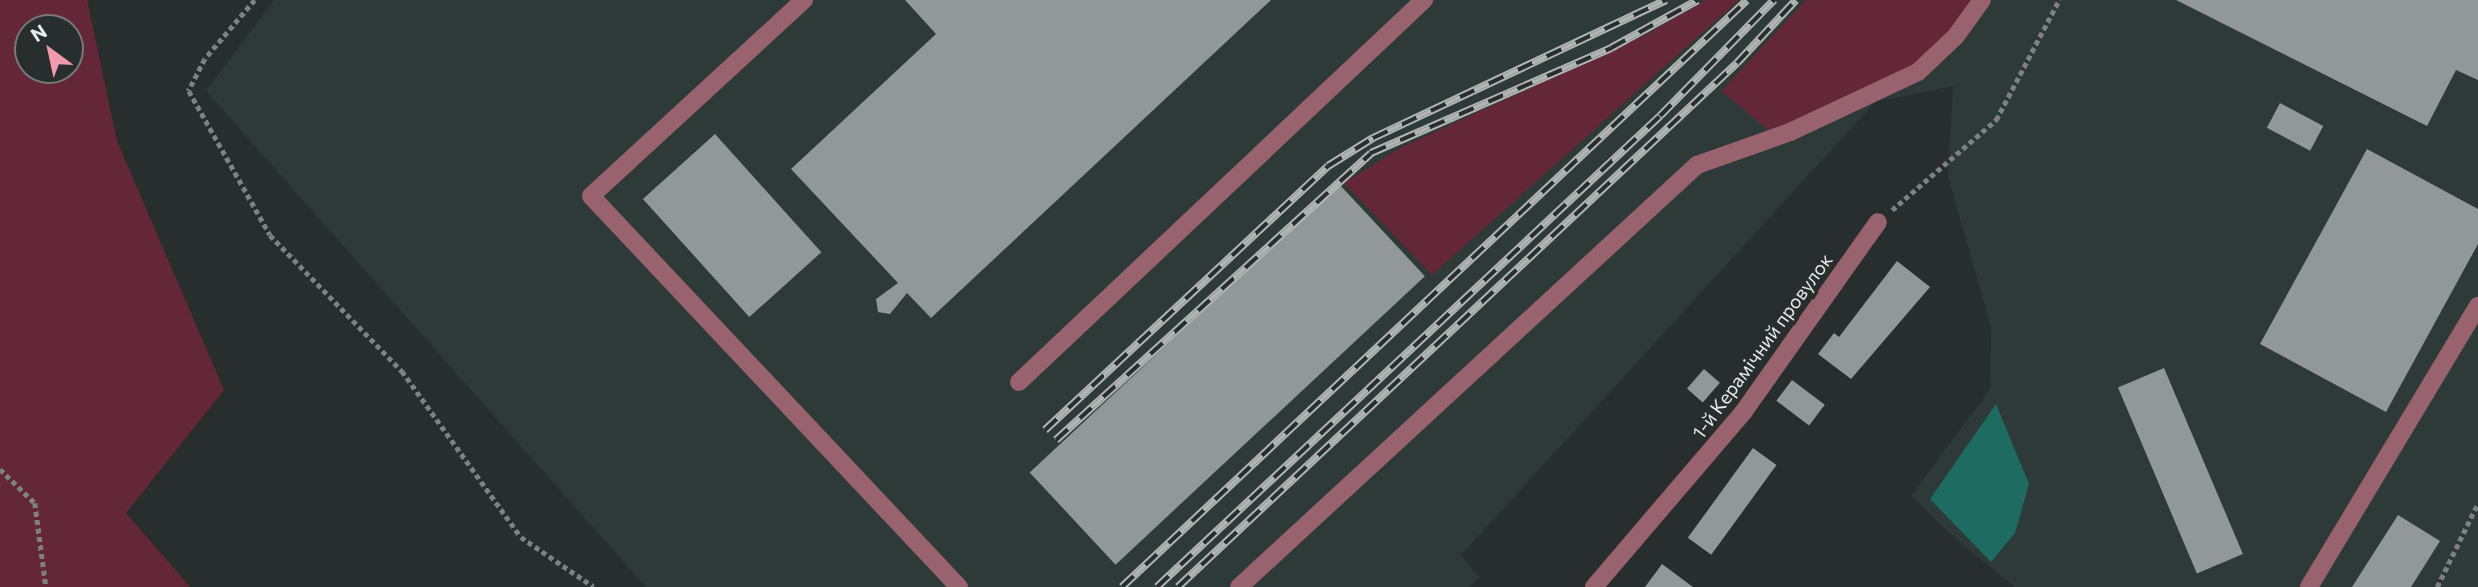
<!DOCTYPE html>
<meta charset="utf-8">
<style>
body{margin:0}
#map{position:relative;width:2478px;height:587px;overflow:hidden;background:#282e2d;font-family:Commissioner,sans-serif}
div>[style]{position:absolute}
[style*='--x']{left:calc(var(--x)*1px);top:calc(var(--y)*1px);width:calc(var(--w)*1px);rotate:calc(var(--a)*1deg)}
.built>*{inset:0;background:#2d3a37}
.green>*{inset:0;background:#642737}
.water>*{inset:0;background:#1d6b61}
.building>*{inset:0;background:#919897;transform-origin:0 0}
.path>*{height:4.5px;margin-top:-2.25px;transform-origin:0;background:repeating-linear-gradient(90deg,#7d8281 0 5px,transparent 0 8.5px)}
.minor>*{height:18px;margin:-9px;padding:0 9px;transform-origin:9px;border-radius:9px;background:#98636e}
.rail>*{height:8px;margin-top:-4px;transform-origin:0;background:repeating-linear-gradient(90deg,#282e2d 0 16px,#b0b5b4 0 32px);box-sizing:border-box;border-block:2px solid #b0b5b4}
span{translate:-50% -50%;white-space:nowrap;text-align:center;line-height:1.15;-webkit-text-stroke:7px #282e2d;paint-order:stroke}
.street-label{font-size:19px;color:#e7ebea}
.north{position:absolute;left:14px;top:14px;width:70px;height:70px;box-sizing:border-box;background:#282e2d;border:2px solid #747a79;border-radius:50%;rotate:327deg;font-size:19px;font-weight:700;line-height:28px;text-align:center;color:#e7ebea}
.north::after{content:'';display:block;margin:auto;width:24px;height:32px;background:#f29aad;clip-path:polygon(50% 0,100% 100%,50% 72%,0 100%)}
</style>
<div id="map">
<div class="built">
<div style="clip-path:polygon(274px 0,2478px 0,2478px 587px,2015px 587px,1957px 540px,1911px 496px,1990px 389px,1991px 327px,1948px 177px,1953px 86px,1875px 102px,1461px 555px,1480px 578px,1469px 587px,646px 587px,206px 91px)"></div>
</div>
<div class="green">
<div style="clip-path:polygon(evenodd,0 0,87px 0,117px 141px,224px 390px,126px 513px,190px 587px,0 587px,0 0,28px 28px,70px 28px,70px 70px,28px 70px,28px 28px)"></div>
<div style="clip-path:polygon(1706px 0,1739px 0,1432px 275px,1344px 183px,1400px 148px,1645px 35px)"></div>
<div style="clip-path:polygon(1806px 0,1975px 0,1959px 24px,1911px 69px,1771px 132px,1721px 91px)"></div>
</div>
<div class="water">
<div style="clip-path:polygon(1996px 404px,2029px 484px,2015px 533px,1991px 562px,1930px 499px)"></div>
</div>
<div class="building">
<div style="clip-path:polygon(905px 0,1271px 0,931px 318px,907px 293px,890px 314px,878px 312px,876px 299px,898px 283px,791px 169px,936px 34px)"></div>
<div style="clip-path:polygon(2176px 0,2478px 0,2478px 80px,2456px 70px,2427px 126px)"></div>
<div style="left:2280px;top:103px;width:49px;height:28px;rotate:28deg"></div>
<div style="left:715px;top:134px;width:159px;height:97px;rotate:48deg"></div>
<div style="clip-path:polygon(2367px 149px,2478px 209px,2478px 244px,2386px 412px,2260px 344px)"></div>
<div style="left:1339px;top:184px;width:126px;height:423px;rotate:47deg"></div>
<div style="clip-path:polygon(1897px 261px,1930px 287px,1851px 379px,1818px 354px,1834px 333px,1839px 337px)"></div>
<div style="left:2164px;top:368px;width:202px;height:50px;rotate:67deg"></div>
<div style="left:1704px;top:369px;width:21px;height:26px;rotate:41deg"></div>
<div style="left:1792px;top:380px;width:41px;height:26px;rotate:37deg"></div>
<div style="left:1753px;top:448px;width:29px;height:111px;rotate:36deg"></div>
<div style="clip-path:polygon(2398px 515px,2440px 541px,2411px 587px,2352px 587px)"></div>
<div style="clip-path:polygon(1662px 564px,1693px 587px,1645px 587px)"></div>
</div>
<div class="path">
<div style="--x:255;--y:0;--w:77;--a:130.3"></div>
<div style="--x:205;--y:59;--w:36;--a:117"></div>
<div style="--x:189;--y:91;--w:165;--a:60.6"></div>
<div style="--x:270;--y:235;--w:190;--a:45.9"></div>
<div style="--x:402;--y:371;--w:204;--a:54.4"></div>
<div style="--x:521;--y:537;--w:88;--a:34.4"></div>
<div style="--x:1892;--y:210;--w:138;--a:-40.9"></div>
<div style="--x:1996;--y:120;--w:136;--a:-62.3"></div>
<div style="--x:0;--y:469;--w:49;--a:44.2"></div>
<div style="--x:35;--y:503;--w:85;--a:82.5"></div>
<div style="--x:2437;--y:587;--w:93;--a:-64"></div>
</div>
<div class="minor">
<div style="--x:804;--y:0;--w:289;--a:137.4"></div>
<div style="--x:591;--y:196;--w:537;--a:46.74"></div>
<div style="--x:1019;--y:382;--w:557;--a:-43.33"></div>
<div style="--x:1239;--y:587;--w:623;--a:-42.66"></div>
<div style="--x:1697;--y:165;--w:99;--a:-19.5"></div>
<div style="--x:1790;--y:132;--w:141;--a:-25.1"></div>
<div style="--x:1918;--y:72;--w:52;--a:-43.5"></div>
<div style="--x:1956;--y:36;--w:44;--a:-54.2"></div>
<div style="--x:1594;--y:587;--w:228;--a:-49.5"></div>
<div style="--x:1742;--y:414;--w:235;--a:-54.7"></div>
<div style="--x:2309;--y:587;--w:328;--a:-59"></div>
</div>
<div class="rail">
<div style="--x:1045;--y:430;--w:387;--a:-43"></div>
<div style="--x:1328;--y:166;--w:53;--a:-31.9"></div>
<div style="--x:1373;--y:138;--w:324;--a:-25.2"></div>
<div style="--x:1056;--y:440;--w:426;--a:-42.3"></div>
<div style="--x:1371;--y:153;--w:262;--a:-23.6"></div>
<div style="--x:1611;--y:48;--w:99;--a:-28.9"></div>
<div style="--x:1122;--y:587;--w:857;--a:-43.2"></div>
<div style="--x:1157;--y:587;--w:689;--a:-43.12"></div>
<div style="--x:1660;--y:116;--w:163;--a:-45.5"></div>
<div style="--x:1178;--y:587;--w:766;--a:-43.15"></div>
<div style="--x:1737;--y:63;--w:86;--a:-46.9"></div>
</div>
<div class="street-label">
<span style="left:1762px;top:346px;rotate:-54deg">1-й Керамічний провулок</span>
</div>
<div class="north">N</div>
</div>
